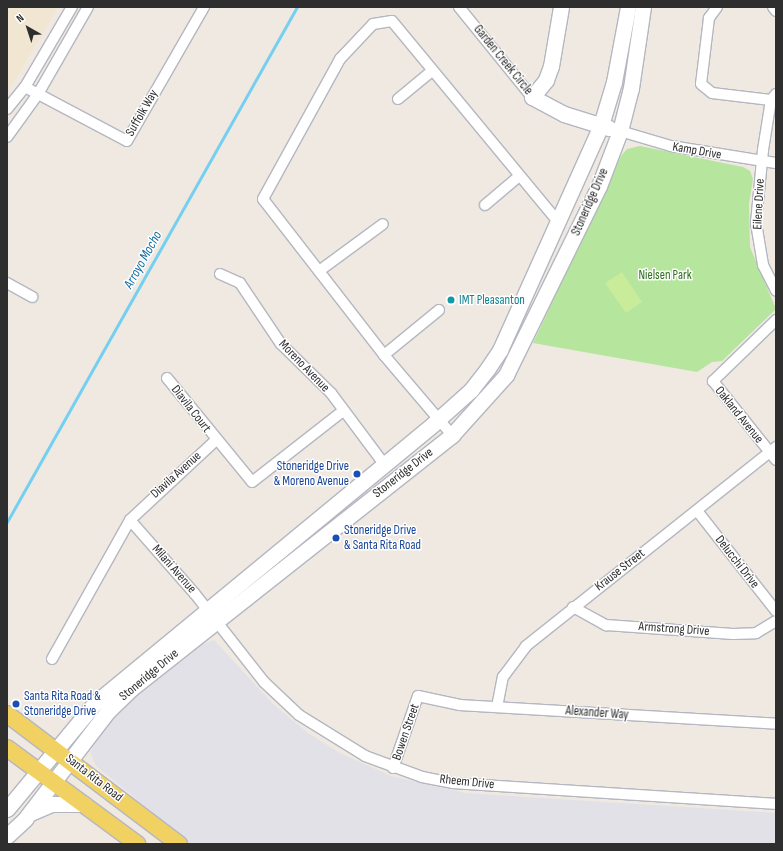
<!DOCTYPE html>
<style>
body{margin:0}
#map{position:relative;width:783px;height:851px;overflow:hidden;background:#efe9e1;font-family:"Sofia Sans Condensed",sans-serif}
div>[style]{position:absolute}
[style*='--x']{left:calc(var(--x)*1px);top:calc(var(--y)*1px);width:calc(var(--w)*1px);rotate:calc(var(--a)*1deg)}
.industrial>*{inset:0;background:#e3e1e8}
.education>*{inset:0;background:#f0e6d1}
.green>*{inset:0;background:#b6e59e}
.pitch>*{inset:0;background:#c9ec9a}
.stream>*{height:2.5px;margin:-1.25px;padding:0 1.25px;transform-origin:1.25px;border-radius:1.25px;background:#75cff0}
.roads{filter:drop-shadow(1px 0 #b4b7c1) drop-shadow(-1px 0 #b4b7c1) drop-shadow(0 1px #b4b7c1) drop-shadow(0 -1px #b4b7c1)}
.street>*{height:10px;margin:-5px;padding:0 5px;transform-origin:5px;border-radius:5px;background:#fff}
.secondary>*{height:15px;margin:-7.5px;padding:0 7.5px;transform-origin:7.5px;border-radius:7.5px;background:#fff}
.primary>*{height:16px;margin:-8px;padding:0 8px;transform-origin:8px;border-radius:8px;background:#f2d163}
.dots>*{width:11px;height:11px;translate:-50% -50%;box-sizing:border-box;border:2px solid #fff;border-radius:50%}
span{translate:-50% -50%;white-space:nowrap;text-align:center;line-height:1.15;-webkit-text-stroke:3px #fff;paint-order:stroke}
.street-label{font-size:13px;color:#2e2e2e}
.park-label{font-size:13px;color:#2c6e1b}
.culture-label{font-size:13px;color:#0d838f}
.left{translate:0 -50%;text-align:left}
.transit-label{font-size:13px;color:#164399}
.right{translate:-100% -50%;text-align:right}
.water-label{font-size:14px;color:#0d6fa3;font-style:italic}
.frame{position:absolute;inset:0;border:8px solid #2e2e2e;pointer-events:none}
.north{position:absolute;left:8px;top:8px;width:40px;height:40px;-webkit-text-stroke:3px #fff;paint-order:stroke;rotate:321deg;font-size:11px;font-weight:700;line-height:16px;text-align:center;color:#2e2e2e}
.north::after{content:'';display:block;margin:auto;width:14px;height:18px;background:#2e2e2e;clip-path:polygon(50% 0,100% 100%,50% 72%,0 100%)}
</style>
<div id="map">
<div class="industrial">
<i style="clip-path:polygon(214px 640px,273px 704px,308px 733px,340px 753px,391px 776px,465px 793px,776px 813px,776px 844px,191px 844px,96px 766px,90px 752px,106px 726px,130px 700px,203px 644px)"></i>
</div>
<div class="education">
<i style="clip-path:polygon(7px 7px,58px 7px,7px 94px)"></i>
</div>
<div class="green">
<i style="clip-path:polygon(640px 146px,743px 167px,750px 171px,753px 179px,749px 204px,750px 247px,776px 309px,722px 361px,712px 362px,697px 372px,533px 343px,621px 156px,627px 149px)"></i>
</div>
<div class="pitch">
<i style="clip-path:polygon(622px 272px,642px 302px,626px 313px,605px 283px)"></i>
</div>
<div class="stream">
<i style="--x:7;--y:522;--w:591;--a:-60.62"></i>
</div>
<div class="roads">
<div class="street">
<i style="--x:459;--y:7;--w:116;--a:51"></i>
<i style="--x:717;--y:7;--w:14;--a:126"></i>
<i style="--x:709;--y:18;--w:66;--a:96.9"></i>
<i style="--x:701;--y:84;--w:14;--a:39"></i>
<i style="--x:712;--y:93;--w:59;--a:6.8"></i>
<i style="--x:773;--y:7;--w:5;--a:53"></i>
<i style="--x:25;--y:87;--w:115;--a:27.9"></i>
<i style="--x:127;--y:141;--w:155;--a:-60.1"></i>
<i style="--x:776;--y:94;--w:8;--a:130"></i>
<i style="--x:771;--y:100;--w:51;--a:99.1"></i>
<i style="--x:763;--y:150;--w:73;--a:95.5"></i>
<i style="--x:756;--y:223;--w:43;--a:80.5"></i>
<i style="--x:763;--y:265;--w:29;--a:63"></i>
<i style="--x:398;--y:99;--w:45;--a:-39.6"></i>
<i style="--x:7;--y:109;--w:28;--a:-51"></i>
<i style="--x:25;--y:87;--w:93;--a:-59.6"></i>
<i style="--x:620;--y:131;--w:53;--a:16.4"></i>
<i style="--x:671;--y:146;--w:106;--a:9.2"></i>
<i style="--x:7;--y:137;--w:53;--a:-54.2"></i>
<i style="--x:38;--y:94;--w:100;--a:-60.1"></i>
<i style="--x:485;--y:205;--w:43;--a:-40.3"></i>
<i style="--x:319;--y:271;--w:79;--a:-36.3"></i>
<i style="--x:220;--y:274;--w:22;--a:24"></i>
<i style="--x:240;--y:283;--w:73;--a:56.1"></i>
<i style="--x:281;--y:344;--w:70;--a:44.4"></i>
<i style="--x:331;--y:393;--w:89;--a:53.3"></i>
<i style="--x:7;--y:283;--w:29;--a:29"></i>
<i style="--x:776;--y:320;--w:88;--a:135.9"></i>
<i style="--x:713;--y:381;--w:101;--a:51.4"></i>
<i style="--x:384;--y:355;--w:71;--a:-39.3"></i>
<i style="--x:167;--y:378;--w:134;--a:50.7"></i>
<i style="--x:252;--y:482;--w:115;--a:-38"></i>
<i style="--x:452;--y:435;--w:105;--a:-130.4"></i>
<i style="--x:384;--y:355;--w:197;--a:-127.8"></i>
<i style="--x:263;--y:199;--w:160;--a:-61.2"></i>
<i style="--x:340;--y:59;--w:48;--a:-46.7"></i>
<i style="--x:373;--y:24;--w:19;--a:-9"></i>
<i style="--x:392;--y:21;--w:262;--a:50.4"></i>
<i style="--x:698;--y:512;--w:126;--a:51.8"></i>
<i style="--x:130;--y:520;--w:98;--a:48.7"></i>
<i style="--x:195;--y:594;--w:112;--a:51.9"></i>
<i style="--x:264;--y:682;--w:48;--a:43.3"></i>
<i style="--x:299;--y:715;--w:78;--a:31.8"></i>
<i style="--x:365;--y:756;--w:61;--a:20.2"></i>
<i style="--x:422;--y:777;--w:32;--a:11"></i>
<i style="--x:453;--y:783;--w:324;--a:3.7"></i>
<i style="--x:573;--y:607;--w:38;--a:29"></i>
<i style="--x:606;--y:625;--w:127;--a:4.1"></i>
<i style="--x:733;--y:634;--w:23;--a:-2"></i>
<i style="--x:756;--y:633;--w:23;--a:-31"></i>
<i style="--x:52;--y:659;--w:159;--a:-60.7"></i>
<i style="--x:130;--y:520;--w:116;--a:-42.9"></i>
<i style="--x:497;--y:707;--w:31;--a:-79"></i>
<i style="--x:503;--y:677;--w:39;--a:-53"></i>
<i style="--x:526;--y:646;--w:320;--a:-38.5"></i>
<i style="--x:393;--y:768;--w:76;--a:-70.9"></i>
<i style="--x:418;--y:696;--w:43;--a:12.1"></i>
<i style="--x:460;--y:705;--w:317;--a:3.4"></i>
</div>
<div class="secondary">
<i style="--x:561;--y:7;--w:60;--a:99.6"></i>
<i style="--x:551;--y:66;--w:15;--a:110"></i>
<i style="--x:546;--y:80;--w:22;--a:129"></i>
<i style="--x:532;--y:97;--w:36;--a:28"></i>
<i style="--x:564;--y:114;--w:47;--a:17.3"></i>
<i style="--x:7;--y:809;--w:138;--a:-50.3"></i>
<i style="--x:95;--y:703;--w:438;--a:-39.5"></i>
<i style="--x:433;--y:424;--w:51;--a:-41.8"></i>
<i style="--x:471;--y:390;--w:28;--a:-52"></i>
<i style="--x:488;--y:368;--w:22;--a:-56"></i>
<i style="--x:500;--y:350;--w:247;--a:-65.8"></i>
<i style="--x:601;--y:125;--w:45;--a:-73.2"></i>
<i style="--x:614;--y:82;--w:76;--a:-79.4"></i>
<i style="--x:30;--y:813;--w:23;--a:-23"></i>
<i style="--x:51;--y:804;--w:33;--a:0"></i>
<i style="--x:7;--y:836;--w:25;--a:-43"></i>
<i style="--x:25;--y:819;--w:136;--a:-52.5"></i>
<i style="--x:108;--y:711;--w:33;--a:-44"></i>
<i style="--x:132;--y:688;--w:408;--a:-38.3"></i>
<i style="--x:452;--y:435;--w:81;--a:-48"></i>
<i style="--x:506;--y:375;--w:211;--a:-63.8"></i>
<i style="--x:599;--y:186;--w:59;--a:-69.1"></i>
<i style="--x:620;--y:131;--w:44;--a:-75.7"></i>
<i style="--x:631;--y:88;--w:82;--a:-81.6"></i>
</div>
<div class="primary">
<i style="--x:7;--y:714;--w:216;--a:37.1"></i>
<i style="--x:7;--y:748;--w:162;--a:36.4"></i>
</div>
</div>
<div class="dots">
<i style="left:451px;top:300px;background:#0f9aa8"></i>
<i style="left:357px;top:474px;background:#1a4fb4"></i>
<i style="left:336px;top:538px;background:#1a4fb4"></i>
<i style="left:16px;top:704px;background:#1a4fb4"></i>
</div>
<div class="street-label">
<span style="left:503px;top:60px;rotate:51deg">Garden Creek Circle</span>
<span style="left:142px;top:113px;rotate:-60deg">Suffolk Way</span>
<span style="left:697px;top:151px;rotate:10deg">Kamp Drive</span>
<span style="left:590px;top:202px;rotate:-66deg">Stoneridge Drive</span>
<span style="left:759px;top:204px;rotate:-87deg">Eilene Drive</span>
<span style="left:304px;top:366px;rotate:46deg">Moreno Avenue</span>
<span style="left:191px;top:409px;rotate:52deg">Diavila Court</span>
<span style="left:739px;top:415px;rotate:51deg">Oakland Avenue</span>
<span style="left:403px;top:473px;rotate:-38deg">Stoneridge Drive</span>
<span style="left:176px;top:475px;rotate:-42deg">Diavila Avenue</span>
<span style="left:737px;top:562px;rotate:52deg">Delucchi Drive</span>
<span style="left:174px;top:569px;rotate:49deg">Milani Avenue</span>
<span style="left:620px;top:570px;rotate:-38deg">Krause Street</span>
<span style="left:674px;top:629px;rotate:4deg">Armstrong Drive</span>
<span style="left:149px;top:675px;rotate:-40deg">Stoneridge Drive</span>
<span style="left:597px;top:713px;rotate:4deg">Alexander Way</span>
<span style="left:406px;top:732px;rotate:-71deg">Bowen Street</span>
<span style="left:94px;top:778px;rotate:38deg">Santa Rita Road</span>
<span style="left:467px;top:782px;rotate:6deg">Rheem Drive</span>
</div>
<div class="park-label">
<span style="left:665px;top:275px">Nielsen Park</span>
</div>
<div class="culture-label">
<span class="left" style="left:459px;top:300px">IMT Pleasanton</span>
</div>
<div class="transit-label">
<span class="right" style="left:349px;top:474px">Stoneridge Drive<br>&amp; Moreno Avenue</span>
<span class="left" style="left:344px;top:538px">Stoneridge Drive<br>&amp; Santa Rita Road</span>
<span class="left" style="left:24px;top:704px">Santa Rita Road &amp;<br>Stoneridge Drive</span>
</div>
<div class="water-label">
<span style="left:143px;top:260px;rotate:-61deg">Arroyo Mocho</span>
</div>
<div class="frame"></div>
<div class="north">N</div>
</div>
